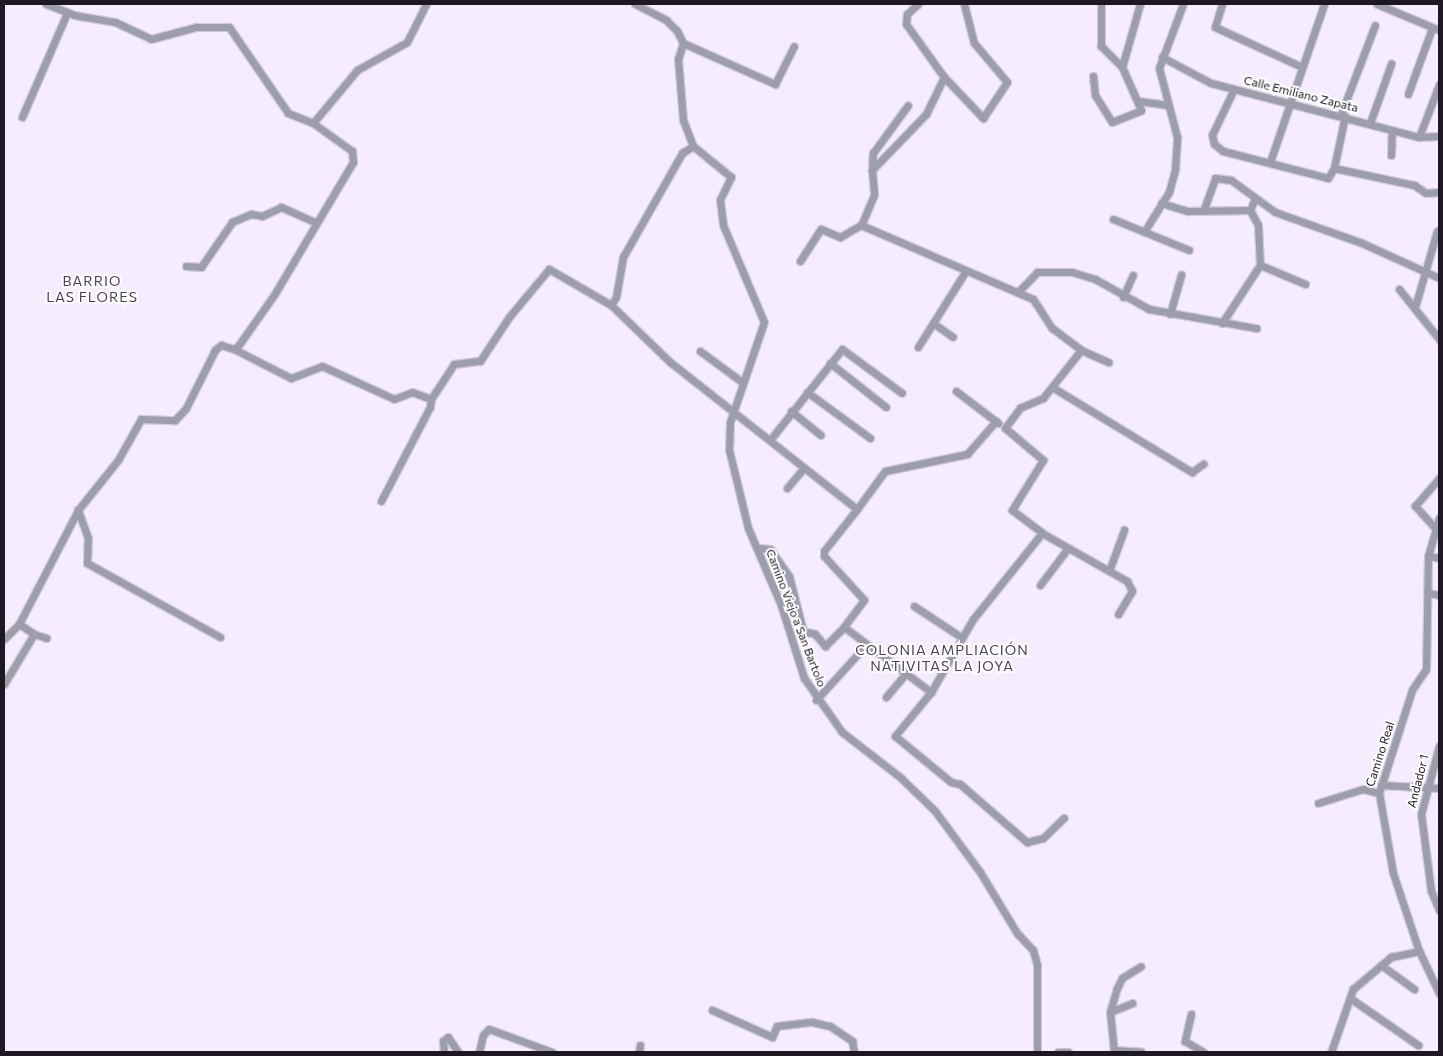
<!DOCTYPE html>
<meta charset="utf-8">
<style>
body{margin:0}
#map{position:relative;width:1443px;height:1056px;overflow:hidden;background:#f6ecff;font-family:Commissioner,sans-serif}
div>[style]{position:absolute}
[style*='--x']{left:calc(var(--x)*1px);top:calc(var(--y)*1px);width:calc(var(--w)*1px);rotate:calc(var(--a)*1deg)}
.roads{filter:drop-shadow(1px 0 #d3cadc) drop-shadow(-1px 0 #d3cadc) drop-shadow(0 1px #d3cadc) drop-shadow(0 -1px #d3cadc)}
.minor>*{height:7px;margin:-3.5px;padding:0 3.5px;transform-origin:3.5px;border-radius:3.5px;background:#9c9eac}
span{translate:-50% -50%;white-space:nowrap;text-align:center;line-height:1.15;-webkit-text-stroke:4px #fff;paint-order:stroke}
.street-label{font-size:12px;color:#1e1823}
.neighbourhood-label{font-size:14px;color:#4d3f59;letter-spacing:1px}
.frame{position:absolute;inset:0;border:5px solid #1e1823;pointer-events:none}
</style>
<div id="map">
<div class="roads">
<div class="minor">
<i style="--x:46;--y:4;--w:30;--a:21"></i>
<i style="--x:74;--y:15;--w:42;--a:9.7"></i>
<i style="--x:115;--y:22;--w:40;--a:25"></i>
<i style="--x:151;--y:39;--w:47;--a:-14.9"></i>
<i style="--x:196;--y:27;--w:33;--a:0"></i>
<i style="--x:229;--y:27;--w:104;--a:55.5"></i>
<i style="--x:288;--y:113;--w:27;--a:22"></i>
<i style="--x:313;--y:123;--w:69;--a:-50.3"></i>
<i style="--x:357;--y:70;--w:57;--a:-29.2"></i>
<i style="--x:407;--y:42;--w:42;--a:-63.4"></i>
<i style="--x:635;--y:4;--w:35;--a:27"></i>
<i style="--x:666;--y:20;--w:16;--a:45"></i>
<i style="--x:677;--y:31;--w:13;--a:63"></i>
<i style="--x:683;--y:43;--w:17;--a:107"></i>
<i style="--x:678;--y:59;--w:61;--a:85.3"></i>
<i style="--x:683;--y:120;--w:28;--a:69"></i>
<i style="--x:693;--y:146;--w:49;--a:39.2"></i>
<i style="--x:731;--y:177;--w:25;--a:116"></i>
<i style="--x:720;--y:200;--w:25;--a:83"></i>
<i style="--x:723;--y:225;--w:105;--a:67.1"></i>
<i style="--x:764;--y:322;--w:106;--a:108.8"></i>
<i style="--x:730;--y:422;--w:28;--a:92"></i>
<i style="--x:729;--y:450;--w:80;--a:76.3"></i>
<i style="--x:748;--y:528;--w:84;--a:66.8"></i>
<i style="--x:781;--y:605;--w:77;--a:72.5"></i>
<i style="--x:804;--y:678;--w:66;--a:54.9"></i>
<i style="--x:842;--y:732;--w:75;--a:37.9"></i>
<i style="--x:901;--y:778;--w:47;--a:44.1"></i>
<i style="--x:935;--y:811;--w:76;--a:53.6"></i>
<i style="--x:980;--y:872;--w:71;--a:58.8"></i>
<i style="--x:1017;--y:933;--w:23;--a:47"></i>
<i style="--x:1033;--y:950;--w:16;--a:75"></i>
<i style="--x:1037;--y:965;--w:87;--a:90"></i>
<i style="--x:918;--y:4;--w:15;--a:138"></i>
<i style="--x:907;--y:14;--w:10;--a:96"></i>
<i style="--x:906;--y:24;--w:65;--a:54.4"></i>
<i style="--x:944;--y:77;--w:57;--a:46.4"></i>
<i style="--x:983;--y:118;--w:43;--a:-56.3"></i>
<i style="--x:1007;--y:82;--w:51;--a:-130.2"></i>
<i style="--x:974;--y:43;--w:40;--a:-104.4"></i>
<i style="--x:1222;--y:4;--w:24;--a:107"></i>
<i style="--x:1215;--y:27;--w:96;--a:24.7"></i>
<i style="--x:1377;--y:4;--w:67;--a:22.8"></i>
<i style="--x:683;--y:43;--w:101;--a:24"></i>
<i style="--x:775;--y:84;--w:42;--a:-63.4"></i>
<i style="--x:1162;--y:57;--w:55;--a:28"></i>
<i style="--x:1211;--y:83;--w:215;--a:14.6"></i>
<i style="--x:1419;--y:137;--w:20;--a:-3"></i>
<i style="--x:1122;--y:67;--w:66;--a:-74.1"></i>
<i style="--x:1093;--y:76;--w:19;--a:84"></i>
<i style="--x:1095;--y:95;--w:32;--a:58"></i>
<i style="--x:1112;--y:122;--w:31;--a:-22"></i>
<i style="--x:1141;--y:110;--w:47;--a:-113.8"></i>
<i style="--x:1122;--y:67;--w:30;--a:-135"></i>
<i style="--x:1101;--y:46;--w:42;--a:-90"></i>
<i style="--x:944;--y:77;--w:41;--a:115.9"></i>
<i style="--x:926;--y:114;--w:78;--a:134"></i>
<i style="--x:872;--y:170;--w:25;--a:85"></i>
<i style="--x:874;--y:195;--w:33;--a:113"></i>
<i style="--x:861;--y:225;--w:187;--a:23.3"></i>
<i style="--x:1033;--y:299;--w:35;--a:57"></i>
<i style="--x:1052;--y:328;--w:36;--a:37"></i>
<i style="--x:1081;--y:350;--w:61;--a:128.4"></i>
<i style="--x:1043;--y:398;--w:25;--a:157"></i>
<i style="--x:1020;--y:408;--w:25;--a:127"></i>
<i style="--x:1005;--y:428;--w:50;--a:40.1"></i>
<i style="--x:1043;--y:460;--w:59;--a:121.8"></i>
<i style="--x:1012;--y:510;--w:38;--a:37"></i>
<i style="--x:1042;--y:533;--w:110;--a:128.7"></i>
<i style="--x:973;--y:619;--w:84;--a:119.9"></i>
<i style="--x:931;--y:692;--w:57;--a:129.3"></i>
<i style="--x:895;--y:736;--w:72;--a:39.4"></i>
<i style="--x:951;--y:782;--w:9;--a:13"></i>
<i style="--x:960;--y:784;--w:89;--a:40.9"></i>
<i style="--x:1027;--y:842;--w:16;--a:-14"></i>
<i style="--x:1043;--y:838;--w:29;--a:-44"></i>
<i style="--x:1234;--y:89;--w:51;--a:115.6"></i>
<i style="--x:1212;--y:135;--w:9;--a:77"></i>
<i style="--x:1214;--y:144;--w:11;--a:38"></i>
<i style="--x:1223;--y:151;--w:108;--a:14.4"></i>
<i style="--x:1328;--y:178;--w:12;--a:-59"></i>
<i style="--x:1334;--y:168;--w:82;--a:12"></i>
<i style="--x:1414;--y:185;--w:14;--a:34"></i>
<i style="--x:1426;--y:193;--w:13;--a:-4"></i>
<i style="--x:1408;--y:94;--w:70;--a:-70"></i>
<i style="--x:1139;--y:101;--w:29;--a:8"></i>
<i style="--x:1341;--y:114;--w:95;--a:-69.1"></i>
<i style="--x:22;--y:117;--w:113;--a:-66.6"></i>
<i style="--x:1370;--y:123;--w:63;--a:-70.4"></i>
<i style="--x:1419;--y:137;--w:56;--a:-69"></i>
<i style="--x:1391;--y:155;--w:25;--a:-88"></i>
<i style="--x:1270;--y:162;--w:167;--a:-71.1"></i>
<i style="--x:1334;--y:168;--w:53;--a:-78.1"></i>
<i style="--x:872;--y:170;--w:17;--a:-87"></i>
<i style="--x:873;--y:153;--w:59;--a:-53.9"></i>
<i style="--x:1161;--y:203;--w:28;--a:17"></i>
<i style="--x:1188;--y:211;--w:62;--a:-0.9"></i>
<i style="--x:1204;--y:209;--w:33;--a:-70"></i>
<i style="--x:1215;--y:178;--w:16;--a:7"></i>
<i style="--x:1231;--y:180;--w:54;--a:36"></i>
<i style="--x:1275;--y:212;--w:92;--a:19.6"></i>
<i style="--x:1362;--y:243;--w:85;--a:24.4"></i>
<i style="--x:1113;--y:219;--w:82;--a:22.2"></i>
<i style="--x:1144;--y:232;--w:47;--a:-58"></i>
<i style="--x:1169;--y:192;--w:24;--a:-75"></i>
<i style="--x:1175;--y:169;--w:32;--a:-86"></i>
<i style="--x:1177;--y:137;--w:71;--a:-104.6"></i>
<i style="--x:1159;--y:68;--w:68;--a:-69.4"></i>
<i style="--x:800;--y:261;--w:38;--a:-57"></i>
<i style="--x:821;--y:229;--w:21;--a:23"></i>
<i style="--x:840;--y:237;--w:24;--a:-30"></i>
<i style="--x:1260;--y:265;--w:49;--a:22.9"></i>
<i style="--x:186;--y:266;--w:15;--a:4"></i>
<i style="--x:201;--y:267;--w:55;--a:-55.4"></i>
<i style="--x:232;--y:222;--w:21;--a:-23"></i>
<i style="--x:251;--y:214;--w:11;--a:10"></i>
<i style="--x:262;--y:216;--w:21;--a:-25"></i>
<i style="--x:281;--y:207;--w:39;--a:24"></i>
<i style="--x:1399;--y:289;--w:64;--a:51.3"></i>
<i style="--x:1018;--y:292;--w:28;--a:-46"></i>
<i style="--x:1037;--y:272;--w:35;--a:0"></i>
<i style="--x:1072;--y:272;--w:24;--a:17"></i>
<i style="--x:1095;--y:279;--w:62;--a:29.1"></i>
<i style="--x:1149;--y:309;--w:109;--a:10.1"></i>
<i style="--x:1123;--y:297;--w:24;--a:-66"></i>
<i style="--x:611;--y:305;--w:82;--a:44"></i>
<i style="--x:670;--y:362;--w:238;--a:38.2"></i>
<i style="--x:857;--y:509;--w:53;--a:128.2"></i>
<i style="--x:824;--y:551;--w:5;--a:90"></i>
<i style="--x:824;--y:556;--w:59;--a:47.7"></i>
<i style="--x:864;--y:600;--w:34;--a:127"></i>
<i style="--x:844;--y:627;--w:109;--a:36.8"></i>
<i style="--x:1415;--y:307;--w:79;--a:-73.9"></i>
<i style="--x:1170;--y:314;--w:41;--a:-74.2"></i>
<i style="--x:933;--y:323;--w:24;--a:35"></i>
<i style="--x:1222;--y:323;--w:69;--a:-56.8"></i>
<i style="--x:1260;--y:265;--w:40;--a:-92.9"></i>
<i style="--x:1258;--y:225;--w:17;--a:-118"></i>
<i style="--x:1250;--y:210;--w:13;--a:-67"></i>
<i style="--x:918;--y:347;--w:89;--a:-57.9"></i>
<i style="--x:234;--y:349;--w:64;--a:27"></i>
<i style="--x:291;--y:378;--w:33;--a:-21"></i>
<i style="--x:322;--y:366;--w:79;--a:24.6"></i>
<i style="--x:394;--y:399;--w:19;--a:-21"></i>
<i style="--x:412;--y:392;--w:20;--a:20"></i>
<i style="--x:431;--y:399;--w:42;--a:-56.7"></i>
<i style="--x:454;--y:364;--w:26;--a:-7"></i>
<i style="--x:480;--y:361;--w:53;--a:-56.6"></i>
<i style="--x:509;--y:317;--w:62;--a:-50.2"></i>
<i style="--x:549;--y:269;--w:72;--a:30.1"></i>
<i style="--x:611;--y:305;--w:9;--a:-58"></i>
<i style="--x:616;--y:297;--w:41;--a:-80.1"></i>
<i style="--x:623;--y:257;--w:120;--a:-60.4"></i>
<i style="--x:682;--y:153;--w:13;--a:-32"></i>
<i style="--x:1081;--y:350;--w:30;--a:24"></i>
<i style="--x:700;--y:351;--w:52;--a:36.4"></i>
<i style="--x:830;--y:363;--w:71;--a:38.2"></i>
<i style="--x:1052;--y:387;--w:164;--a:31.3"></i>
<i style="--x:1192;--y:472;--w:14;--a:-36"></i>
<i style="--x:956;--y:391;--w:53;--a:37.3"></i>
<i style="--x:807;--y:392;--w:78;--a:36.1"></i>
<i style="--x:791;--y:411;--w:38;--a:39"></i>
<i style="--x:770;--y:440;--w:116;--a:-51.6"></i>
<i style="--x:842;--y:349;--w:74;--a:36.3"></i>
<i style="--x:787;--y:488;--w:25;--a:-50"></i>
<i style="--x:381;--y:501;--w:106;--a:-62.5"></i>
<i style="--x:430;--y:407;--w:8;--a:-83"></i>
<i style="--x:857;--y:509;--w:47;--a:-53.6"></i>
<i style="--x:885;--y:471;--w:84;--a:-11.7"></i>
<i style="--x:967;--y:454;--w:44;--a:-48.7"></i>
<i style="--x:1439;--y:518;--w:40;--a:106"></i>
<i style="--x:1428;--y:556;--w:113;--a:91"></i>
<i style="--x:1426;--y:669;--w:25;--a:124"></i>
<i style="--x:1412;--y:690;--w:108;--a:107.8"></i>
<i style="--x:1379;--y:793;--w:81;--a:80.1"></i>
<i style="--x:1393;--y:873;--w:82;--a:71.6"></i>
<i style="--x:1419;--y:951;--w:47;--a:64.5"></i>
<i style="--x:1435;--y:528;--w:30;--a:-132"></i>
<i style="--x:1415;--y:506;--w:37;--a:-49"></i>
<i style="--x:1042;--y:533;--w:98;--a:29.5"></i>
<i style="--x:1127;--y:581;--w:11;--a:63"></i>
<i style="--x:1132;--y:591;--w:27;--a:121"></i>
<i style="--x:758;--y:548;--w:12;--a:5"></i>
<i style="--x:770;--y:549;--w:33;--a:55"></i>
<i style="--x:789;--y:576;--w:57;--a:75.7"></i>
<i style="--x:803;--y:631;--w:12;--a:14"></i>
<i style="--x:815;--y:634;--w:16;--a:50"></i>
<i style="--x:825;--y:646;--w:27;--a:-45"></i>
<i style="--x:1428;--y:556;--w:11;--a:10"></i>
<i style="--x:1109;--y:571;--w:44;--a:-69.9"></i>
<i style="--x:1040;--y:585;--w:46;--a:-52.9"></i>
<i style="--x:1428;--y:593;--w:11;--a:10"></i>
<i style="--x:914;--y:606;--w:56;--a:33.4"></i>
<i style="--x:34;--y:634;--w:13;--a:18"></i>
<i style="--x:220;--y:637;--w:152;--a:-150.9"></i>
<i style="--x:87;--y:563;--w:25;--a:-88"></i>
<i style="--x:88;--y:538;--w:30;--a:-110"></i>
<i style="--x:78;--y:510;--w:64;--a:-51.3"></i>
<i style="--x:118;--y:460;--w:47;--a:-60.7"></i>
<i style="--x:141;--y:419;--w:34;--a:2"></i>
<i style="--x:175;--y:420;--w:16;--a:-47"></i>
<i style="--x:186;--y:408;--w:65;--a:-63.4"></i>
<i style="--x:215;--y:350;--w:8;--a:-40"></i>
<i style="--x:221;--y:345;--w:14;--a:17"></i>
<i style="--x:234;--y:349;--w:5;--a:-37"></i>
<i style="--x:238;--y:346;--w:62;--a:-54.8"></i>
<i style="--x:274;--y:295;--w:155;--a:-59.3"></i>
<i style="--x:353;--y:162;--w:11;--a:-95"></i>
<i style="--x:352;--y:151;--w:48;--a:-144.3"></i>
<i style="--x:4;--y:639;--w:21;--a:-45"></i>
<i style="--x:19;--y:624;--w:128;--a:-62.6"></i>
<i style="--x:4;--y:684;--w:58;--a:-59"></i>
<i style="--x:34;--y:634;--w:18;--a:-146"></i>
<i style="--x:886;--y:697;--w:30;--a:-50"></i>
<i style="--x:816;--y:700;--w:74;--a:-47.7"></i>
<i style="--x:1439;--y:746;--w:70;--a:104.8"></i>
<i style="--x:1421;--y:814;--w:78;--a:82.6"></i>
<i style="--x:1431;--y:891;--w:21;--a:67"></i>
<i style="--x:1381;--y:785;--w:58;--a:3"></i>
<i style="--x:1318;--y:803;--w:47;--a:-17.3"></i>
<i style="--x:1363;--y:789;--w:16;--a:14"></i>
<i style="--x:1381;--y:965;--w:41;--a:36"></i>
<i style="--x:1350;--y:998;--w:83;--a:34.7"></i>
<i style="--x:712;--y:1010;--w:66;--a:24.2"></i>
<i style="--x:772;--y:1037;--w:12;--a:-66"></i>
<i style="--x:777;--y:1026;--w:35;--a:-7"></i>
<i style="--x:812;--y:1022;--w:18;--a:13"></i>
<i style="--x:830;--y:1026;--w:27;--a:34"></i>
<i style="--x:852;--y:1041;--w:11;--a:80"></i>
<i style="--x:1110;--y:1012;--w:24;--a:-22"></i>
<i style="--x:1191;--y:1014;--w:28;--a:103"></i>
<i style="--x:1185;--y:1041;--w:21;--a:31"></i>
<i style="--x:1115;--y:1050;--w:26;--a:4"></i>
<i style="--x:444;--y:1052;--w:11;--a:-95"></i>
<i style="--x:443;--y:1041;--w:6;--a:-39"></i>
<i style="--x:448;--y:1037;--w:18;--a:56"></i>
<i style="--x:479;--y:1052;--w:17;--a:-77"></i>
<i style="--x:483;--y:1035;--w:8;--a:-45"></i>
<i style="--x:489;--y:1029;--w:67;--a:20.1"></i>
<i style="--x:639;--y:1052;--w:7;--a:-82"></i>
<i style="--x:1058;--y:1052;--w:10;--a:0"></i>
<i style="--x:1114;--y:1052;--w:40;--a:-95.7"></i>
<i style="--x:1110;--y:1012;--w:25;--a:-74"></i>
<i style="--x:1117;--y:988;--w:11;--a:-63"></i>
<i style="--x:1122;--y:978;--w:22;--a:-32"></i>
<i style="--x:1331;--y:1052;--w:67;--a:-70.8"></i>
<i style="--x:1353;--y:989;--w:50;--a:-40.1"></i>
<i style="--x:1391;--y:957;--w:29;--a:-12"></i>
</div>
</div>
<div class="street-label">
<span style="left:1301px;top:94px;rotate:14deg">Calle Emiliano Zapata</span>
<span style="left:796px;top:618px;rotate:69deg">Camino Viejo a San Bartolo</span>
<span style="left:1380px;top:754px;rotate:-72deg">Camino Real</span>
<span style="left:1418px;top:781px;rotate:-76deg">Andador 1</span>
</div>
<div class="neighbourhood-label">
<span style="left:92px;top:289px">BARRIO<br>LAS FLORES</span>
<span style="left:942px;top:658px">COLONIA AMPLIACIÓN<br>NATIVITAS LA JOYA</span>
</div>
<div class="frame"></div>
</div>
